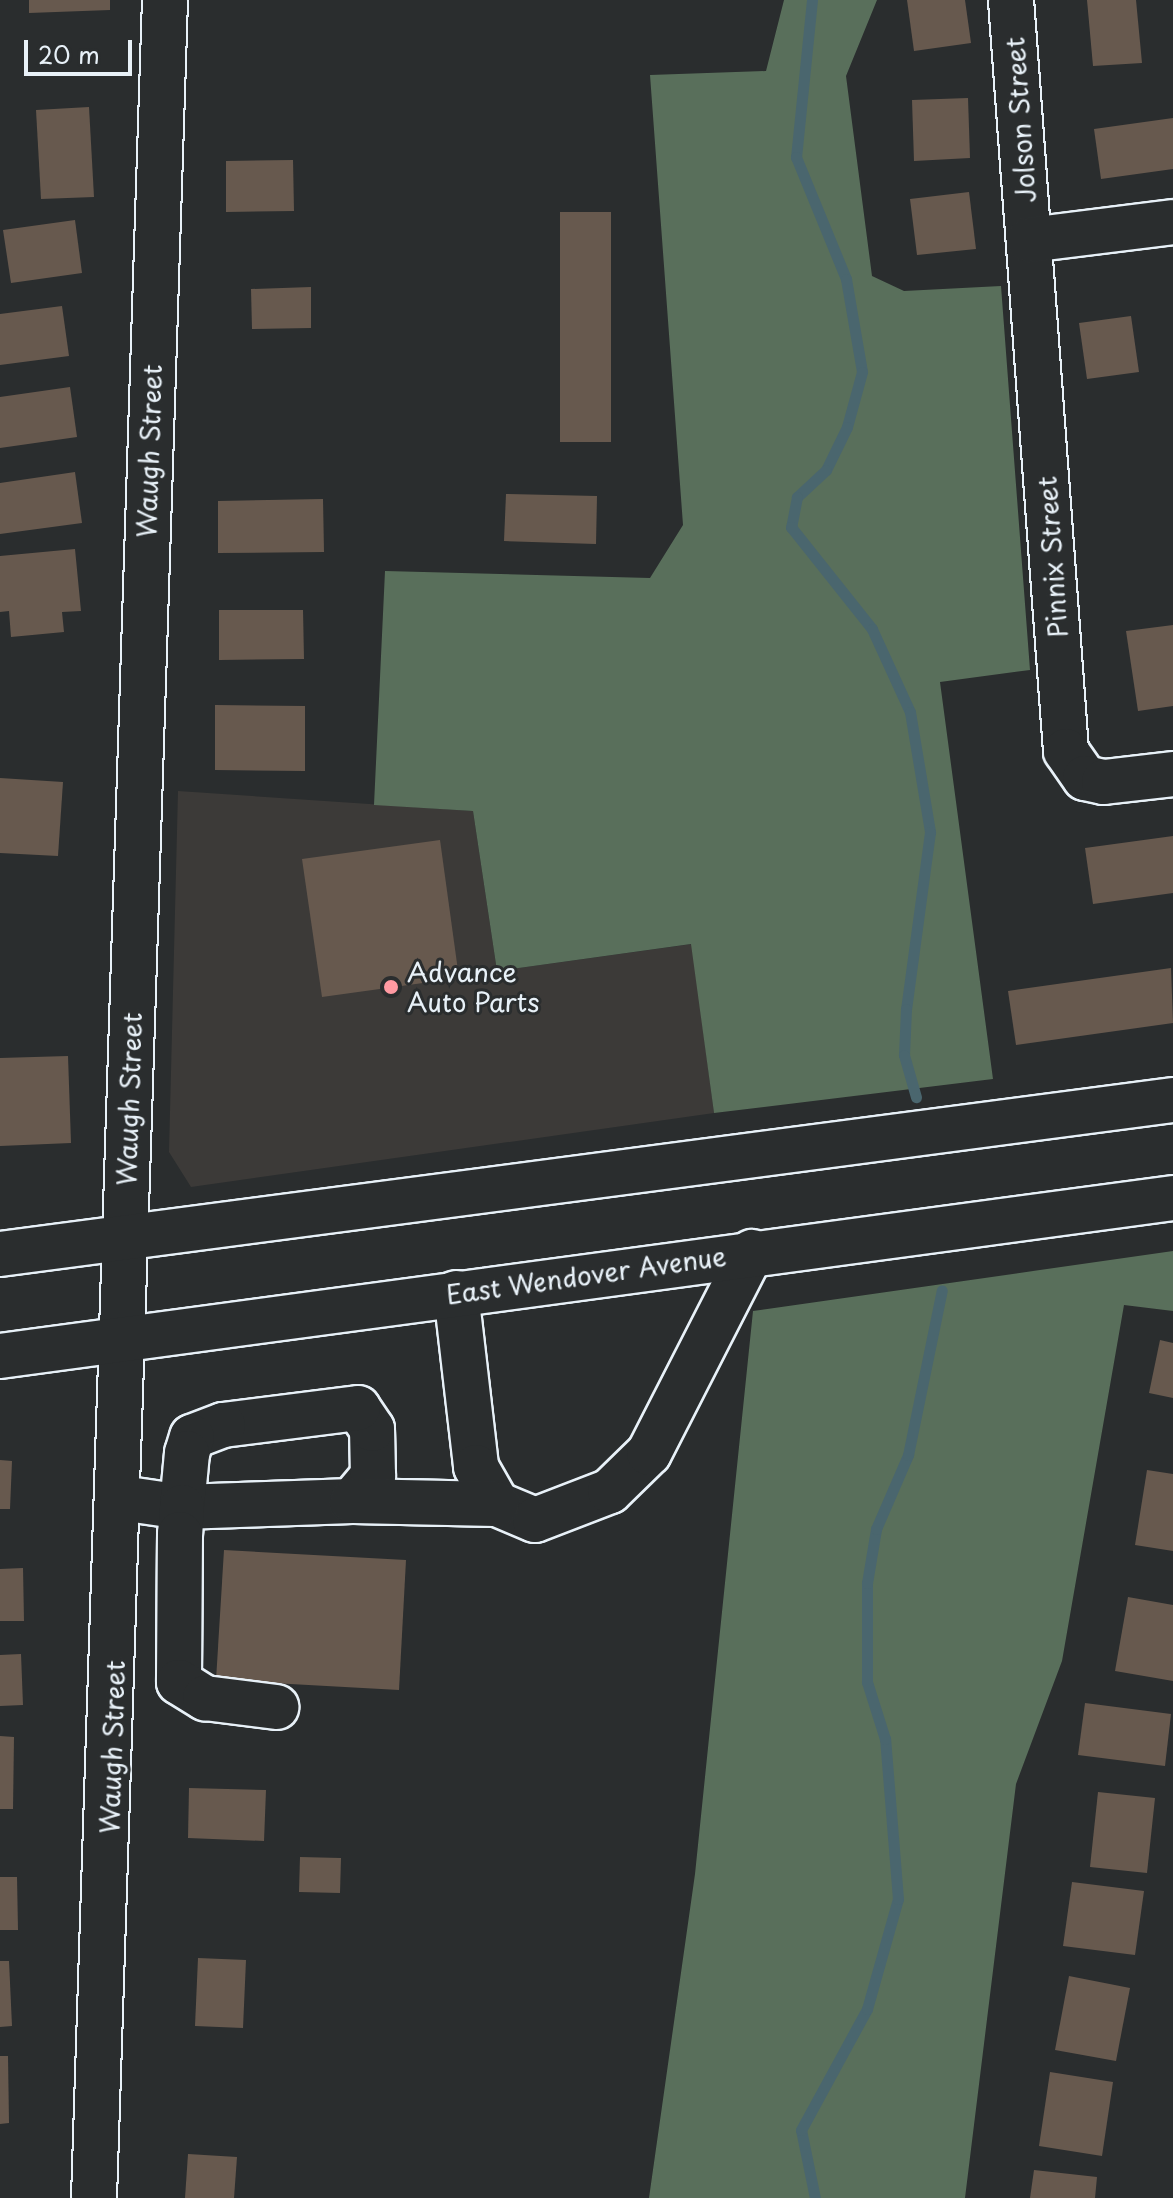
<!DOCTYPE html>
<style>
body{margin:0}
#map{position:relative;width:1173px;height:2198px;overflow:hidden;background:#2a2d2e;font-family:"Playpen Sans",sans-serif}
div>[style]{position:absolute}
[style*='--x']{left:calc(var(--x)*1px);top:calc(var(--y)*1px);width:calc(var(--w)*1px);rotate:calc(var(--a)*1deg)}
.built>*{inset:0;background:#3c3a38}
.green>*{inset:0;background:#596f5b}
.stream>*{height:11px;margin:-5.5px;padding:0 5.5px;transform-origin:5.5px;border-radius:5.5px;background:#4a666e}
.building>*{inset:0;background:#67594e}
.roads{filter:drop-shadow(2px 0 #e8f1f8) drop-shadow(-2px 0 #e8f1f8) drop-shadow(0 2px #e8f1f8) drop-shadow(0 -2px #e8f1f8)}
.minor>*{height:44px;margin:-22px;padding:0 22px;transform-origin:22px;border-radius:22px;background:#2a2d2e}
.highway>*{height:44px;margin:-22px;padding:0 22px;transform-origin:22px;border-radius:22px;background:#2a2d2e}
.dots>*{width:22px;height:22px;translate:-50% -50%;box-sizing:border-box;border:4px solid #2a2d2e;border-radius:50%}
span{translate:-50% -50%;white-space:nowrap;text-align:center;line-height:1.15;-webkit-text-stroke:6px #2a2d2e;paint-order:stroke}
.street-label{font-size:26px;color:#e8f1f8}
.poi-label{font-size:26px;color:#e8f1f8}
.left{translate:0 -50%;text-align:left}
.scale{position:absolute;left:24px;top:40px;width:108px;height:36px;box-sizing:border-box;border:4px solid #e8f1f8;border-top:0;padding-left:10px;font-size:24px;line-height:28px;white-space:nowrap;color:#e8f1f8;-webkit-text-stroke:6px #2a2d2e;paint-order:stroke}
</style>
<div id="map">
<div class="built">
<i style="clip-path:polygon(178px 791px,473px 811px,497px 971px,692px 944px,714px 1113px,191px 1187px,169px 1152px)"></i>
</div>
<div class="green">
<i style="clip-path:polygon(784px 0,877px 0,846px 76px,872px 276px,904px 291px,1001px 286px,1030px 670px,940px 682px,993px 1079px,714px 1113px,691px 944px,497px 971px,473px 811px,374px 805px,385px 571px,650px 578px,683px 525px,650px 75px,766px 71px)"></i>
<i style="clip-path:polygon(1173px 1251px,1173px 1311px,1124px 1305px,1062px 1661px,1016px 1784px,965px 2198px,649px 2198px,695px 1874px,753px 1311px)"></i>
</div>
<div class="stream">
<i style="--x:812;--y:0;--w:158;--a:95.8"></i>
<i style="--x:796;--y:157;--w:132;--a:67.7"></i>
<i style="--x:846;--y:279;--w:94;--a:80.2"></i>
<i style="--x:862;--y:372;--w:57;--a:105.3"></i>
<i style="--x:847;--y:427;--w:48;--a:116"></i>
<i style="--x:826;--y:470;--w:40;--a:137"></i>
<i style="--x:797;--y:497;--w:31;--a:101"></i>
<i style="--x:791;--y:527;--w:130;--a:51.5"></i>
<i style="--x:872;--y:629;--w:91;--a:65.4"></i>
<i style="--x:910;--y:712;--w:122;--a:80.5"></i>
<i style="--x:930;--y:832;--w:179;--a:97.7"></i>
<i style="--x:906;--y:1009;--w:46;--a:92.5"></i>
<i style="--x:904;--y:1055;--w:44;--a:74.1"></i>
<i style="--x:815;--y:2198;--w:69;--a:-101.6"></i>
<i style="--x:801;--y:2130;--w:138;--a:-61.4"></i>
<i style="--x:867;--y:2009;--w:114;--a:-74.3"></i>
<i style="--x:898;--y:1899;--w:161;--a:-94.6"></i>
<i style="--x:885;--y:1739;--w:60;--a:-107.5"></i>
<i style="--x:867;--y:1682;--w:99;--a:-90"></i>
<i style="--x:867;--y:1583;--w:55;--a:-80.5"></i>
<i style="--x:876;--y:1529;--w:81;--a:-66.6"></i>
<i style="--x:908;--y:1455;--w:168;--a:-78.4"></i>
</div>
<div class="building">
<i style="clip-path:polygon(29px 0,110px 0,110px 10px,29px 13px)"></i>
<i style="clip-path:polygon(907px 0,965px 0,971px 43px,914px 51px)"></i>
<i style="clip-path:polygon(1087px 0,1136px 0,1142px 63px,1093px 66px)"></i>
<i style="clip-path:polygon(968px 98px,970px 158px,914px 161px,912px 100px)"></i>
<i style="clip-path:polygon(89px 107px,94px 197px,41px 199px,36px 110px)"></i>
<i style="clip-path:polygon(1173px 118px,1173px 169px,1101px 179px,1094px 129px)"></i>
<i style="clip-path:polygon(293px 160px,294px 211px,226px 212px,226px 161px)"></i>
<i style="clip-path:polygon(969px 192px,976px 249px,917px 255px,910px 199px)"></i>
<i style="clip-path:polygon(560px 212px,611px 212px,611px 442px,560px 442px)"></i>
<i style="clip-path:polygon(75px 220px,82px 273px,11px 283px,3px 230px)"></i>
<i style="clip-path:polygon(311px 287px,311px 328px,252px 329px,251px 289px)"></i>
<i style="clip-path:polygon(62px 306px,69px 356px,0 365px,0 314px)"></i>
<i style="clip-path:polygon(1131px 316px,1139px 372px,1087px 379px,1079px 323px)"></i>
<i style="clip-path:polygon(70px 387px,77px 437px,0 448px,0 397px)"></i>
<i style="clip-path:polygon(75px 472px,82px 523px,0 534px,0 483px)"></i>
<i style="clip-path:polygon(506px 494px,597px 496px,596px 544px,504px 541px)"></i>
<i style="clip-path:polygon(323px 499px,324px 552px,218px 553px,218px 501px)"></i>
<i style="clip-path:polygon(75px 549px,81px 611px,62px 612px,64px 632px,11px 637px,9px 611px,0 612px,0 556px)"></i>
<i style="clip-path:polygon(219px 610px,303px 610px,304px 659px,219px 660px)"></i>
<i style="clip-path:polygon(1173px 625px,1173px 706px,1138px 711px,1126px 631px)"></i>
<i style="clip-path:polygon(215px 705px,305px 706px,305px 771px,215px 770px)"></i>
<i style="clip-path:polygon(0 778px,63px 782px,58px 856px,0 853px)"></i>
<i style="clip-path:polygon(1173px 836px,1173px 893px,1093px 904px,1085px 848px)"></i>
<i style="clip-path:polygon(440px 840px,459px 978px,322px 997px,302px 859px)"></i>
<i style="clip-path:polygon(1171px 968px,1173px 1023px,1016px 1045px,1008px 991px)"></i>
<i style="clip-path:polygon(68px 1056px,71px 1143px,0 1146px,0 1058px)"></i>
<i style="clip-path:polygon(1160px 1340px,1173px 1343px,1173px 1398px,1149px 1393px)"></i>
<i style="clip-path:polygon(0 1460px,12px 1461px,10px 1509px,0 1509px)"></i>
<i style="clip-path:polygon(1147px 1470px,1173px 1474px,1173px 1551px,1135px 1545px)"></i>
<i style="clip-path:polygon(224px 1550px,406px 1560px,399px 1690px,216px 1680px)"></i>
<i style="clip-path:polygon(23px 1568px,24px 1621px,0 1621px,0 1569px)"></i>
<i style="clip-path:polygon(1128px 1597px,1173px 1605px,1173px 1681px,1115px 1671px)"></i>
<i style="clip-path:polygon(21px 1654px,23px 1705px,0 1706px,0 1655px)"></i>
<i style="clip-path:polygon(1085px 1703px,1171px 1714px,1165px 1766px,1078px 1755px)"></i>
<i style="clip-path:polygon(0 1736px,14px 1737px,13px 1809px,0 1809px)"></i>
<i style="clip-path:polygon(189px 1788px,266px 1790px,264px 1841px,188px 1838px)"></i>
<i style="clip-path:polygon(1098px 1792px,1155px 1798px,1147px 1873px,1090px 1867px)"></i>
<i style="clip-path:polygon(300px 1857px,341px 1858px,340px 1893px,299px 1892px)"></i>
<i style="clip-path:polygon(0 1877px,17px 1877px,18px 1930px,0 1930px)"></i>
<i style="clip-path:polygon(1072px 1882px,1144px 1891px,1135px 1955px,1063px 1946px)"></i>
<i style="clip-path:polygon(198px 1958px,246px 1960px,243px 2028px,195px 2026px)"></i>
<i style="clip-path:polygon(0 1961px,9px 1961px,12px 2026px,0 2027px)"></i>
<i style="clip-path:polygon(1069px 1976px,1130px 1988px,1116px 2061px,1055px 2050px)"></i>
<i style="clip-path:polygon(0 2056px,8px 2056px,9px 2123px,0 2124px)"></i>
<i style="clip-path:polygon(1050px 2072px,1113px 2082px,1102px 2156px,1039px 2146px)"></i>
<i style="clip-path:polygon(188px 2154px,237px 2157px,234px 2198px,185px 2198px)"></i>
<i style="clip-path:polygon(1034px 2170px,1097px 2177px,1095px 2198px,1030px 2198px)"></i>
</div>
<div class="roads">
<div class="minor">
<i style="--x:1011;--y:0;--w:753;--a:85.81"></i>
<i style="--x:1066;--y:751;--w:33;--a:55"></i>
<i style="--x:1085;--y:778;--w:19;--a:12"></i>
<i style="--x:1104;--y:782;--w:69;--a:-6.6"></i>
<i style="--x:1029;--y:240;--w:145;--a:-7.1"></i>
<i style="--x:456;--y:1293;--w:175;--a:83.4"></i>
<i style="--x:476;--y:1467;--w:43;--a:60.4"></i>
<i style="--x:497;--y:1504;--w:41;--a:22.8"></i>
<i style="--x:535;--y:1520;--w:80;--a:-21.1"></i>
<i style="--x:610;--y:1491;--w:54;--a:-44.3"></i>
<i style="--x:649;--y:1453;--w:226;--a:-62.9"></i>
<i style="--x:121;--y:1498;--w:62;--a:8.4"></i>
<i style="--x:182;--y:1507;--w:170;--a:-2"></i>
<i style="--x:352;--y:1501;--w:33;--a:-50"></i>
<i style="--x:373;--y:1476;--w:47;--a:-91.2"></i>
<i style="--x:372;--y:1429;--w:25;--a:-124"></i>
<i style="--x:358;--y:1408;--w:136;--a:172.8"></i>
<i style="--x:223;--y:1425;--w:33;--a:159"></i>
<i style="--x:192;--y:1437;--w:17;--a:107"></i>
<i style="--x:187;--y:1453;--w:54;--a:95.3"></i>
<i style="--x:182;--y:1507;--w:27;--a:94"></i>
<i style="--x:180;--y:1534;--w:148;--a:90.4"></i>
<i style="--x:179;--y:1682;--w:31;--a:32"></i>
<i style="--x:205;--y:1698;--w:72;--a:7.2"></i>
<i style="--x:352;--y:1501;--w:145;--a:1.2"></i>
<i style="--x:94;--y:2198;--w:2199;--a:-88.15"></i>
</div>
<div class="highway">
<i style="--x:0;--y:1254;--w:1183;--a:-7.48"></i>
<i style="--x:0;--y:1356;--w:1184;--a:-7.67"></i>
</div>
</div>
<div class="dots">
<i style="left:391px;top:987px;background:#ff9aa2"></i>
</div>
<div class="street-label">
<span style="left:1020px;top:120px;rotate:-94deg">Jolson Street</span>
<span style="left:149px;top:451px;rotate:-88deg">Waugh Street</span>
<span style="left:1052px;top:557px;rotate:-94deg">Pinnix Street</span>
<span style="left:129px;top:1099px;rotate:-88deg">Waugh Street</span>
<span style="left:586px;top:1275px;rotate:-8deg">East Wendover Avenue</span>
<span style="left:112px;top:1747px;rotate:-88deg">Waugh Street</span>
</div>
<div class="poi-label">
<span class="left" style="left:407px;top:987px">Advance<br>Auto Parts</span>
</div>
<div class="scale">20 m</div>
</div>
